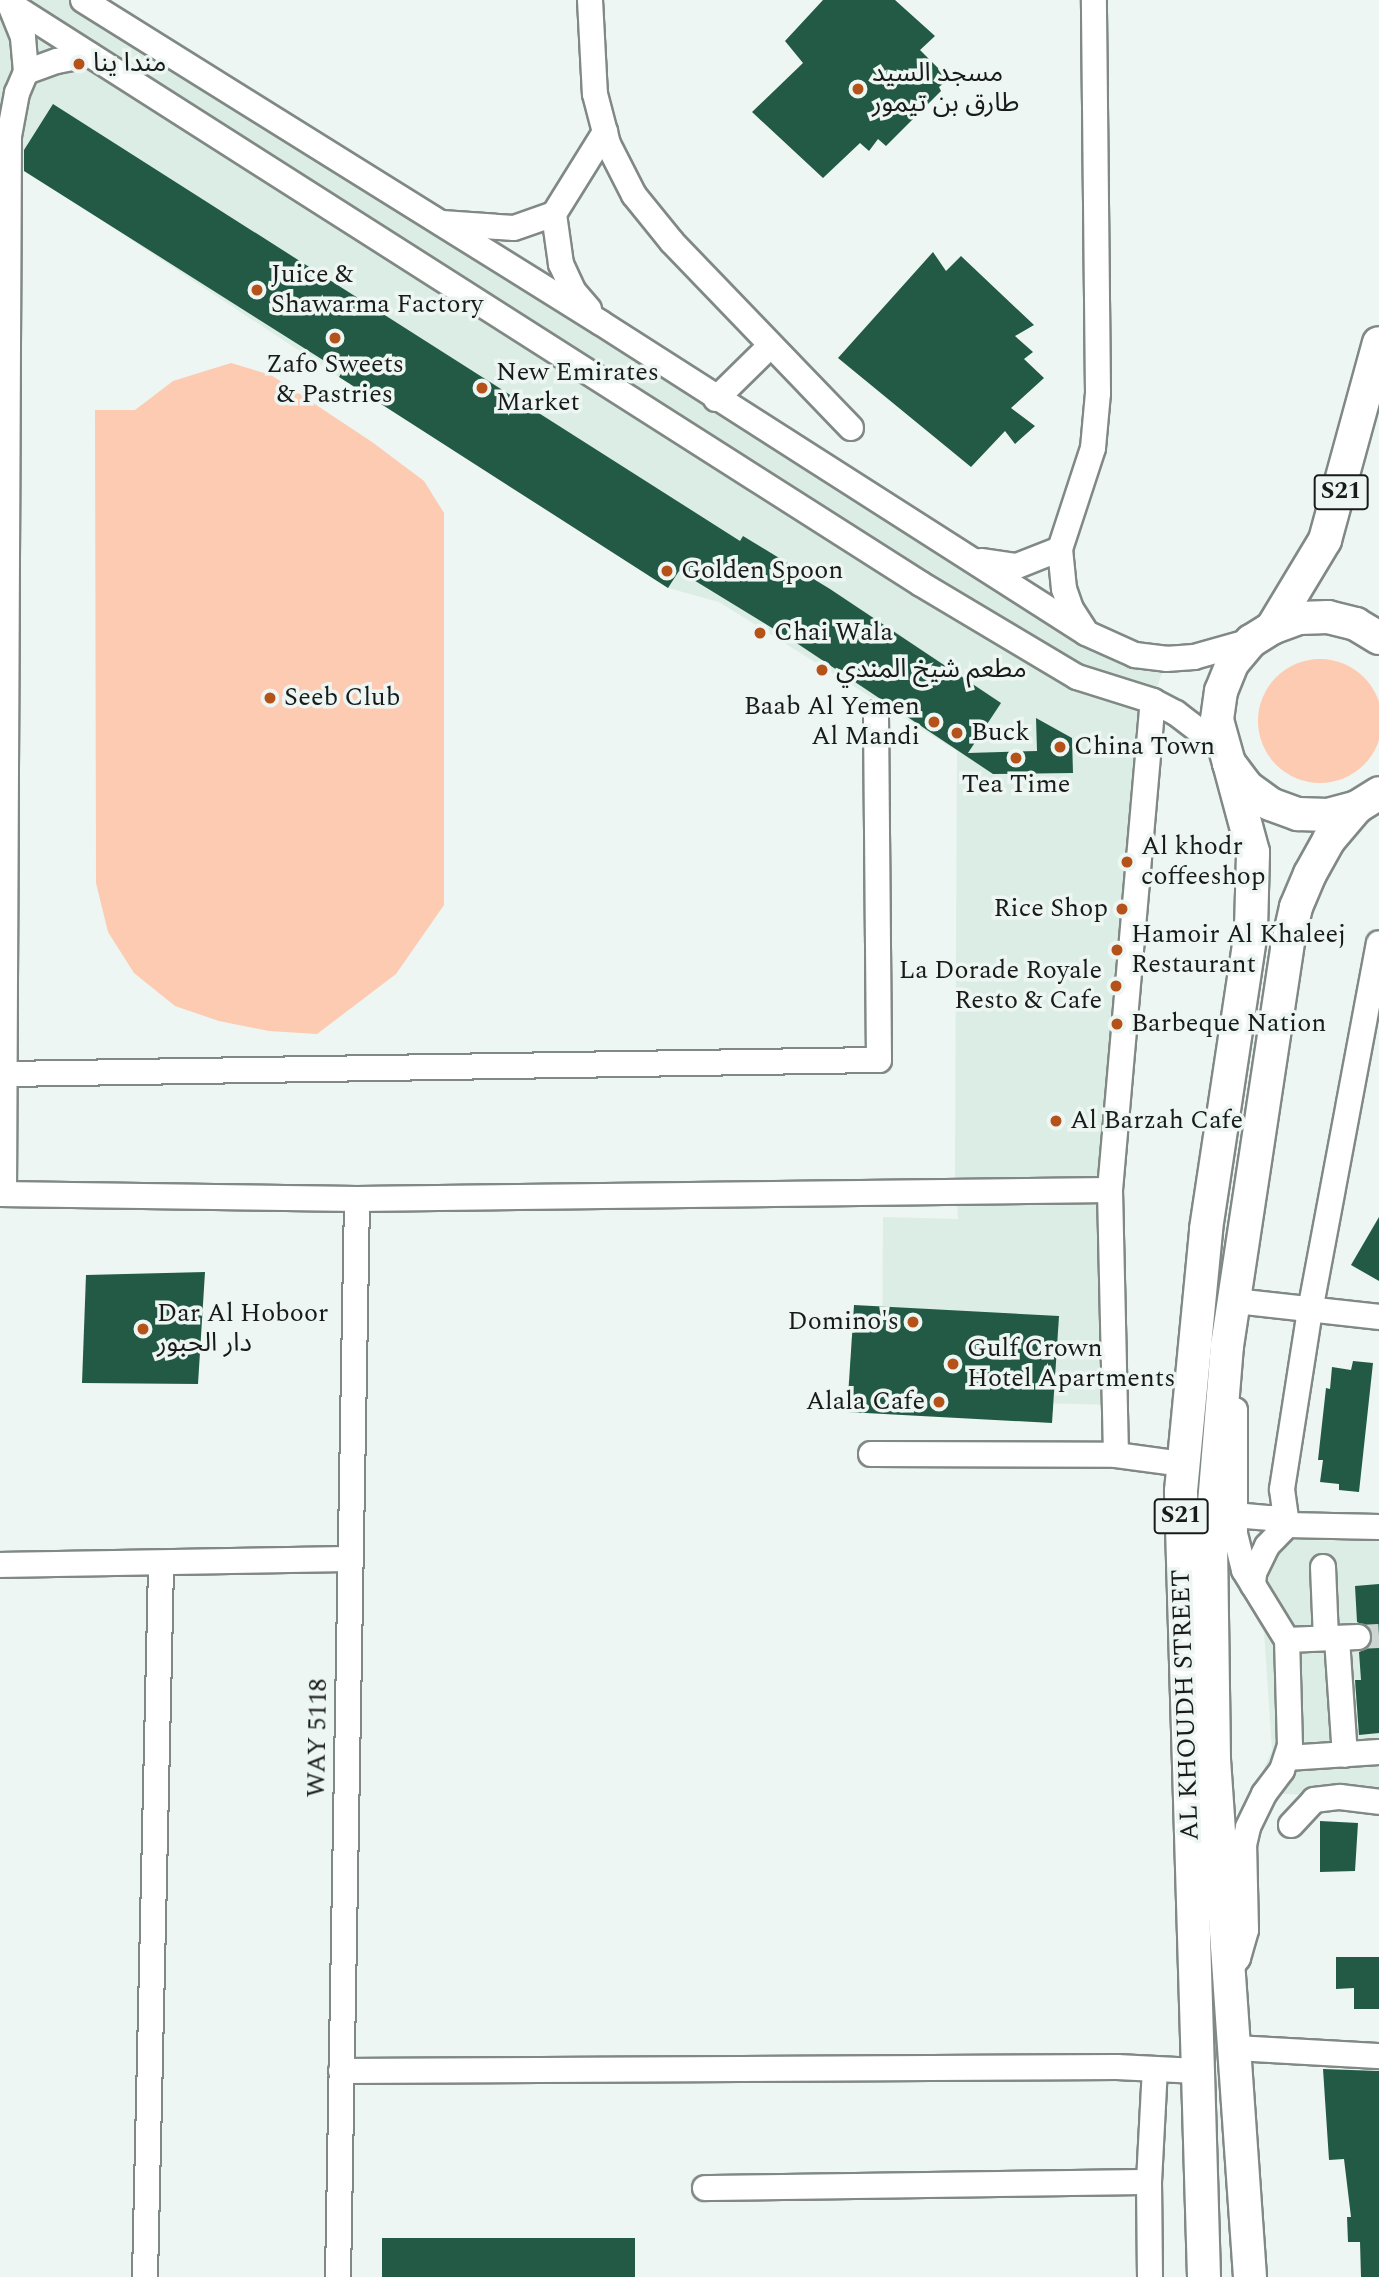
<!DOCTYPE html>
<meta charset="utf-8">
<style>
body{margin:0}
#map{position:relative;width:1379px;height:2277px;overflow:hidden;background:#edf6f2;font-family:Spectral,"Noto Sans Arabic",serif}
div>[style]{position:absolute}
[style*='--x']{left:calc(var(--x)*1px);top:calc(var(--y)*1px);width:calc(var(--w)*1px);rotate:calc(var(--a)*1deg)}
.built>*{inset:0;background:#dcede5}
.green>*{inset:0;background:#fdcab2}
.round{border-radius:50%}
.building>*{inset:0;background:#225a46}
.minor-tunnel>*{height:24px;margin-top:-12px;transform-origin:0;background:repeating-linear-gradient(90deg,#cdd5d2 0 24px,transparent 0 36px)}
.roads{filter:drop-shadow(2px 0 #818985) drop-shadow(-2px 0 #818985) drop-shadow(0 2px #818985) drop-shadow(0 -2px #818985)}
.minor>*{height:24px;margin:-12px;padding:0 12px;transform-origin:12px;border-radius:12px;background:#fff}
.major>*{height:32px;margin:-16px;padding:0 16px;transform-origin:16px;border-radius:16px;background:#fff}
.dots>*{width:19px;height:19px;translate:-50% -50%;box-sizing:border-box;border:4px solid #edf6f2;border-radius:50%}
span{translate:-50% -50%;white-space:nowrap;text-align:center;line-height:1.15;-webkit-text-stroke:7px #edf6f2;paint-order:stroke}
.shield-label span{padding:2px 5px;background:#edf6f2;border:2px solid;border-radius:5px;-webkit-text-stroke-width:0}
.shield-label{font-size:24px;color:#181b1a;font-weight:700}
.poi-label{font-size:26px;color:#181b1a}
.left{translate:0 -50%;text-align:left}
.right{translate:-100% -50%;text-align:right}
.street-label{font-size:26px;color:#181b1a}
</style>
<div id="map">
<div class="built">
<i style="clip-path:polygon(0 0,83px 0,1086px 633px,1166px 659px,1153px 701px,1110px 1190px,1115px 1405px,882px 1399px,883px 1217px,958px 1219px,955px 1172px,957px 751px,719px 602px,668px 588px,339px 377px,0 153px)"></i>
<i style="clip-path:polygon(1296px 1540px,1379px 1541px,1379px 1799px,1254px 1792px,1272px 1750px,1264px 1632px,1248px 1604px,1231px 1552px)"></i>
</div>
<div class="green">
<i style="clip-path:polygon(231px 363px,271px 375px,372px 442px,424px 481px,444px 513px,444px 905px,396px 974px,317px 1034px,269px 1031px,219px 1021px,175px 1006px,134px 973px,108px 932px,96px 883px,95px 410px,135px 410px,173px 381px)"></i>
<i class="round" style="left:1258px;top:659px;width:124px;height:124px"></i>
</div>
<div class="building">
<i style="clip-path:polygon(823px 0,895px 0,935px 36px,920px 50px,949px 79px,939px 87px,941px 91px,886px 146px,878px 139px,869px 151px,860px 143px,823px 178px,752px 112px,803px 63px,785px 41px)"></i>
<i style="clip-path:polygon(53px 104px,740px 541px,743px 536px,830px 589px,1001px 703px,968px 753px,1037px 751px,1036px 718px,1072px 738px,1073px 773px,993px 774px,795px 642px,679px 571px,668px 588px,339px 377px,342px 372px,24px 171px,24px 150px)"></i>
<i style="clip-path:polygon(933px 252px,946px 271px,961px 256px,1034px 325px,1015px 336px,1033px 352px,1024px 359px,1044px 378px,1011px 408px,1035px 426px,1015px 444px,1005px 431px,971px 467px,838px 358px)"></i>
<i style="clip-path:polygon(1379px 1217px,1379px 1281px,1351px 1265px)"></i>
<i style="clip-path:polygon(205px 1272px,198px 1384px,82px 1383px,86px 1275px)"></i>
<i style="clip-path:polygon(854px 1305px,1059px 1316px,1052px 1423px,847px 1412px)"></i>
<i style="clip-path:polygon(1353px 1361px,1373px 1363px,1359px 1492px,1339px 1490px,1339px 1484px,1320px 1482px,1323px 1460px,1318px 1460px,1326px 1388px,1330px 1389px,1332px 1367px,1351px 1370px)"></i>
<i style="clip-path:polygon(1379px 1584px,1379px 1733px,1359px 1735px,1355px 1680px,1361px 1680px,1359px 1652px,1367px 1649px,1373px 1637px,1370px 1628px,1357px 1622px,1355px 1586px)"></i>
<i style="clip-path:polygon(1320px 1821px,1358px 1823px,1355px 1871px,1320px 1872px)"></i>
<i style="clip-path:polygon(1336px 1957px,1379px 1957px,1379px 2009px,1354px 2009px,1354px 1988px,1336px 1989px)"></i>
<i style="clip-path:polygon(1323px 2069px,1379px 2071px,1379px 2277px,1361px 2277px,1360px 2242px,1348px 2242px,1347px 2217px,1351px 2217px,1344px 2159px,1329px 2160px)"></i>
<i style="clip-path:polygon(382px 2238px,635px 2238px,635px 2277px,382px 2277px)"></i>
</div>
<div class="minor-tunnel">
<i style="--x:1358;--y:1637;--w:21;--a:-3"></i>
</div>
<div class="roads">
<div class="minor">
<i style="--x:4;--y:0;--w:1087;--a:32.49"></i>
<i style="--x:921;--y:584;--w:182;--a:30.8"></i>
<i style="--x:1077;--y:677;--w:80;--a:17.5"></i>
<i style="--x:1153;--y:701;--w:26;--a:28"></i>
<i style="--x:1176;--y:713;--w:59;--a:37.5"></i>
<i style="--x:83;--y:0;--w:610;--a:31.95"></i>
<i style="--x:601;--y:323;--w:576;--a:32.59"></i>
<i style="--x:1086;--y:633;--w:54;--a:24.2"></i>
<i style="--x:1135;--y:655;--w:31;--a:7"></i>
<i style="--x:1166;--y:659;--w:28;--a:-4"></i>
<i style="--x:1194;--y:657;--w:59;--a:-15.7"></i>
<i style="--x:590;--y:0;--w:94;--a:87"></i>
<i style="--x:595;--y:94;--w:52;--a:75.4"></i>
<i style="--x:608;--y:144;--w:57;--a:63"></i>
<i style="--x:634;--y:195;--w:60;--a:51"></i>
<i style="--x:672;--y:242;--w:258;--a:46.1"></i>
<i style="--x:26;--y:72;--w:33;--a:-20"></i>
<i style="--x:57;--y:61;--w:33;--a:-11"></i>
<i style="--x:442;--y:223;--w:72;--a:4"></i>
<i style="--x:514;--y:228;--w:42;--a:-19.3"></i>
<i style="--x:589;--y:309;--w:23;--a:-131"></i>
<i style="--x:574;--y:292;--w:31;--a:-115"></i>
<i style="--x:561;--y:264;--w:50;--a:-98"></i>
<i style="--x:554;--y:214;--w:97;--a:-58.1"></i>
<i style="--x:716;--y:399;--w:76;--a:-44.5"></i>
<i style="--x:981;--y:561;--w:36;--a:8"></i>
<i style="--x:1017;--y:566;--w:46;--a:-21.6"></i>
<i style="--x:1084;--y:629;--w:24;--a:-123"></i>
<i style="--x:1071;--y:609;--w:21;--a:-109"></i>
<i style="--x:1064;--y:589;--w:40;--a:-95.7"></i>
<i style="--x:1060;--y:549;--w:106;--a:-71.9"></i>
<i style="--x:1093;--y:448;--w:55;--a:-84.8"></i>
<i style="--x:1098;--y:393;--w:393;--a:-90.6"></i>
<i style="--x:5;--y:1074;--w:874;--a:-0.92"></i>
<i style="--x:879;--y:1060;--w:347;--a:-90.5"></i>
<i style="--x:0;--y:1194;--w:357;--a:0.8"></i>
<i style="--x:357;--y:1199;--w:753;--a:-0.68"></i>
<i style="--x:4;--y:1194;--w:1058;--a:-89.73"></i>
<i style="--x:9;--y:136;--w:44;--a:-79.5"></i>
<i style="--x:17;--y:93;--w:23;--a:-67"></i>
<i style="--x:26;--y:72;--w:35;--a:-95"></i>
<i style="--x:23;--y:37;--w:35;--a:-112"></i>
<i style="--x:1235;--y:1301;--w:145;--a:6.3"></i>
<i style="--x:871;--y:1454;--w:245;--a:0.2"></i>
<i style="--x:1116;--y:1455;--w:68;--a:7.7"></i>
<i style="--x:1116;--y:1455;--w:265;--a:-91.3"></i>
<i style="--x:1110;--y:1190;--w:491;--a:-85"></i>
<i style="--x:1234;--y:1515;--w:36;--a:5"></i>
<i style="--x:1270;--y:1518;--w:18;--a:22"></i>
<i style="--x:1287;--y:1525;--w:92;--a:1.2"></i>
<i style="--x:1287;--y:1525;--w:36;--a:-98"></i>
<i style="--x:1282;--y:1489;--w:180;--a:-81.1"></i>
<i style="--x:1310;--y:1311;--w:374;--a:-79.4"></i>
<i style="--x:0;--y:1565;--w:350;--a:-1"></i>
<i style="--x:1323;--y:1567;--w:71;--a:87.6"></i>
<i style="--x:1253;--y:1585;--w:12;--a:-85"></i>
<i style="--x:1254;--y:1573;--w:30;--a:-64"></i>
<i style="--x:1267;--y:1546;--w:29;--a:-46"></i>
<i style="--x:1337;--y:1639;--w:116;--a:86.1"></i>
<i style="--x:1287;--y:1640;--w:71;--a:-2.4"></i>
<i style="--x:1287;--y:1758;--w:92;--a:-3.7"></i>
<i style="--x:1291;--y:1825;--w:34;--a:-47"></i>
<i style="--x:1314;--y:1800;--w:26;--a:-7"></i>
<i style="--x:1340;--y:1797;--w:39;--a:7"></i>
<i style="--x:1229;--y:1970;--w:15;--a:-53"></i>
<i style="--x:1238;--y:1958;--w:29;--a:-74"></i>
<i style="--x:1246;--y:1930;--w:85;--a:-91.3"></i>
<i style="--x:1244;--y:1845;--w:18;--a:-77"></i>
<i style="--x:1248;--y:1827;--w:37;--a:-64"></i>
<i style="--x:1264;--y:1794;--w:30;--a:-53"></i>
<i style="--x:1282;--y:1770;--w:25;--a:-72"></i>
<i style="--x:1290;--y:1746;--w:106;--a:-91.6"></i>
<i style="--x:1287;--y:1640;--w:82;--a:-121.6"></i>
<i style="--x:1244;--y:1570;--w:38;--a:-104"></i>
<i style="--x:1235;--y:1533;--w:123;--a:-90"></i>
<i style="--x:1234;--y:2048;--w:145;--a:3.2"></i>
<i style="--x:341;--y:2071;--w:776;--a:-0.3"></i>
<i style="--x:1117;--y:2067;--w:80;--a:2.9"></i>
<i style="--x:705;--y:2188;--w:444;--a:-0.8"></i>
<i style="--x:145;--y:2277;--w:713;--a:-88.71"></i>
<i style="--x:338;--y:2277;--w:1078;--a:-88.99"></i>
<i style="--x:1150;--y:2277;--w:95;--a:-90.6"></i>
<i style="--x:1149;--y:2182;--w:113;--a:-87"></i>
</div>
<div class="major">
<i style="--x:1272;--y:628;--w:103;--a:-58.9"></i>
<i style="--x:1325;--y:540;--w:204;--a:-74.7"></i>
<i style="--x:1379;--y:638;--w:27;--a:-149"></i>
<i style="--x:1356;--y:624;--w:29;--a:-166"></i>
<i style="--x:1328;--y:617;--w:29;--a:178"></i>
<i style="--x:1299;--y:618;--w:29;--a:160"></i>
<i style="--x:1272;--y:628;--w:25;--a:148"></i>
<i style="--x:1251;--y:641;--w:30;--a:130"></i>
<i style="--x:1232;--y:664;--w:29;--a:112"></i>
<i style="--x:1221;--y:691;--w:29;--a:98"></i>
<i style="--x:1217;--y:720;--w:45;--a:74.4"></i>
<i style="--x:1229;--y:763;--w:30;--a:53"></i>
<i style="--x:1247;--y:787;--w:29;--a:36"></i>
<i style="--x:1270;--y:804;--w:30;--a:20"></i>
<i style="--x:1298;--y:814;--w:30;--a:2"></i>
<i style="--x:1328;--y:815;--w:30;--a:-15"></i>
<i style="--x:1357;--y:807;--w:26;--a:-32"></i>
<i style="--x:1204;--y:2277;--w:786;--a:-91.68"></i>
<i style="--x:1181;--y:1491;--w:263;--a:-84.5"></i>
<i style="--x:1206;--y:1229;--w:302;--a:-81.4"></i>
<i style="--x:1251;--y:930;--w:78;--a:-88.5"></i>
<i style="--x:1253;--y:852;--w:92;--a:-105.1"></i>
<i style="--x:1250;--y:2277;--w:519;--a:-93.98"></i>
<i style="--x:1214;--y:1759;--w:219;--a:-90.8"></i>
<i style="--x:1211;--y:1540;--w:195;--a:-85.3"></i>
<i style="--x:1227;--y:1346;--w:403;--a:-81.4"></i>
<i style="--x:1287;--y:947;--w:41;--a:-77.3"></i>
<i style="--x:1296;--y:907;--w:36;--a:-67"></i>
<i style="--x:1310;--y:874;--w:39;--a:-61"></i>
<i style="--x:1329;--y:840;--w:43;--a:-49.7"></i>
</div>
</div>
<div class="dots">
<i style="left:79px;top:64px;background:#b5521a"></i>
<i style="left:858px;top:89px;background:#b5521a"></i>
<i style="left:257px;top:290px;background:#b5521a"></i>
<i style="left:335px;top:338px;background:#b5521a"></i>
<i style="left:482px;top:388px;background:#b5521a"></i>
<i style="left:667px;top:571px;background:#b5521a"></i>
<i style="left:760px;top:633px;background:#b5521a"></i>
<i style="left:822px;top:670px;background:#b5521a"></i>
<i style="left:270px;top:698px;background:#b5521a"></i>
<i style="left:934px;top:722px;background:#b5521a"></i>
<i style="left:957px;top:733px;background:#b5521a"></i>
<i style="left:1060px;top:747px;background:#b5521a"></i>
<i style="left:1016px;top:758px;background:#b5521a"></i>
<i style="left:1127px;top:862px;background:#b5521a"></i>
<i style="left:1122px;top:909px;background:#b5521a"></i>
<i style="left:1117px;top:950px;background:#b5521a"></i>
<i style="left:1116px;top:986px;background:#b5521a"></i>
<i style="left:1117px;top:1024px;background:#b5521a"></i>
<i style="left:1056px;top:1121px;background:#b5521a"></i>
<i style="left:913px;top:1322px;background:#b5521a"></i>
<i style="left:143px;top:1329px;background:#b5521a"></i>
<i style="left:953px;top:1364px;background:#b5521a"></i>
<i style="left:939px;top:1402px;background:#b5521a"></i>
</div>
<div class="shield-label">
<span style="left:1341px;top:492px">S21</span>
<span style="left:1181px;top:1516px">S21</span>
</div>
<div class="poi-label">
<span class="left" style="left:93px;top:64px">مندا ينا</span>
<span class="left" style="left:872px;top:89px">مسجد السيد<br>طارق بن تيمور</span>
<span class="left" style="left:271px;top:290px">Juice &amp;<br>Shawarma Factory</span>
<span style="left:335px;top:380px">Zafo Sweets<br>&amp; Pastries</span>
<span class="left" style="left:496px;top:388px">New Emirates<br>Market</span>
<span class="left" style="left:681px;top:571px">Golden Spoon</span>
<span class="left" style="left:774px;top:633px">Chai Wala</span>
<span class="left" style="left:836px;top:670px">مطعم شيخ المندي</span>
<span class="left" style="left:284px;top:698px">Seeb Club</span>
<span class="right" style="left:920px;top:722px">Baab Al Yemen<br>Al Mandi</span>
<span class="left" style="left:971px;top:733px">Buck</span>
<span class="left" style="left:1074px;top:747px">China Town</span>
<span style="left:1016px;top:785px">Tea Time</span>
<span class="left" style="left:1141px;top:862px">Al khodr<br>coffeeshop</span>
<span class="right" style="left:1108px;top:909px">Rice Shop</span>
<span class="left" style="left:1131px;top:950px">Hamoir Al Khaleej<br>Restaurant</span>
<span class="right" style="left:1102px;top:986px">La Dorade Royale<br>Resto &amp; Cafe</span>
<span class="left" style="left:1131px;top:1024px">Barbeque Nation</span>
<span class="left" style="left:1070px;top:1121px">Al Barzah Cafe</span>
<span class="left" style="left:157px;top:1329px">Dar Al Hoboor<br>دار الحبور</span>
<span class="right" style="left:899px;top:1322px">Domino's</span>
<span class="left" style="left:967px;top:1364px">Gulf Crown<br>Hotel Apartments</span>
<span class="right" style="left:925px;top:1402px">Alala Cafe</span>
</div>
<div class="street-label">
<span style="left:1186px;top:1705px;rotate:-92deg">AL KHOUDH STREET</span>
<span style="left:318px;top:1738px;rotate:-89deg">WAY 5118</span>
</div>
</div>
